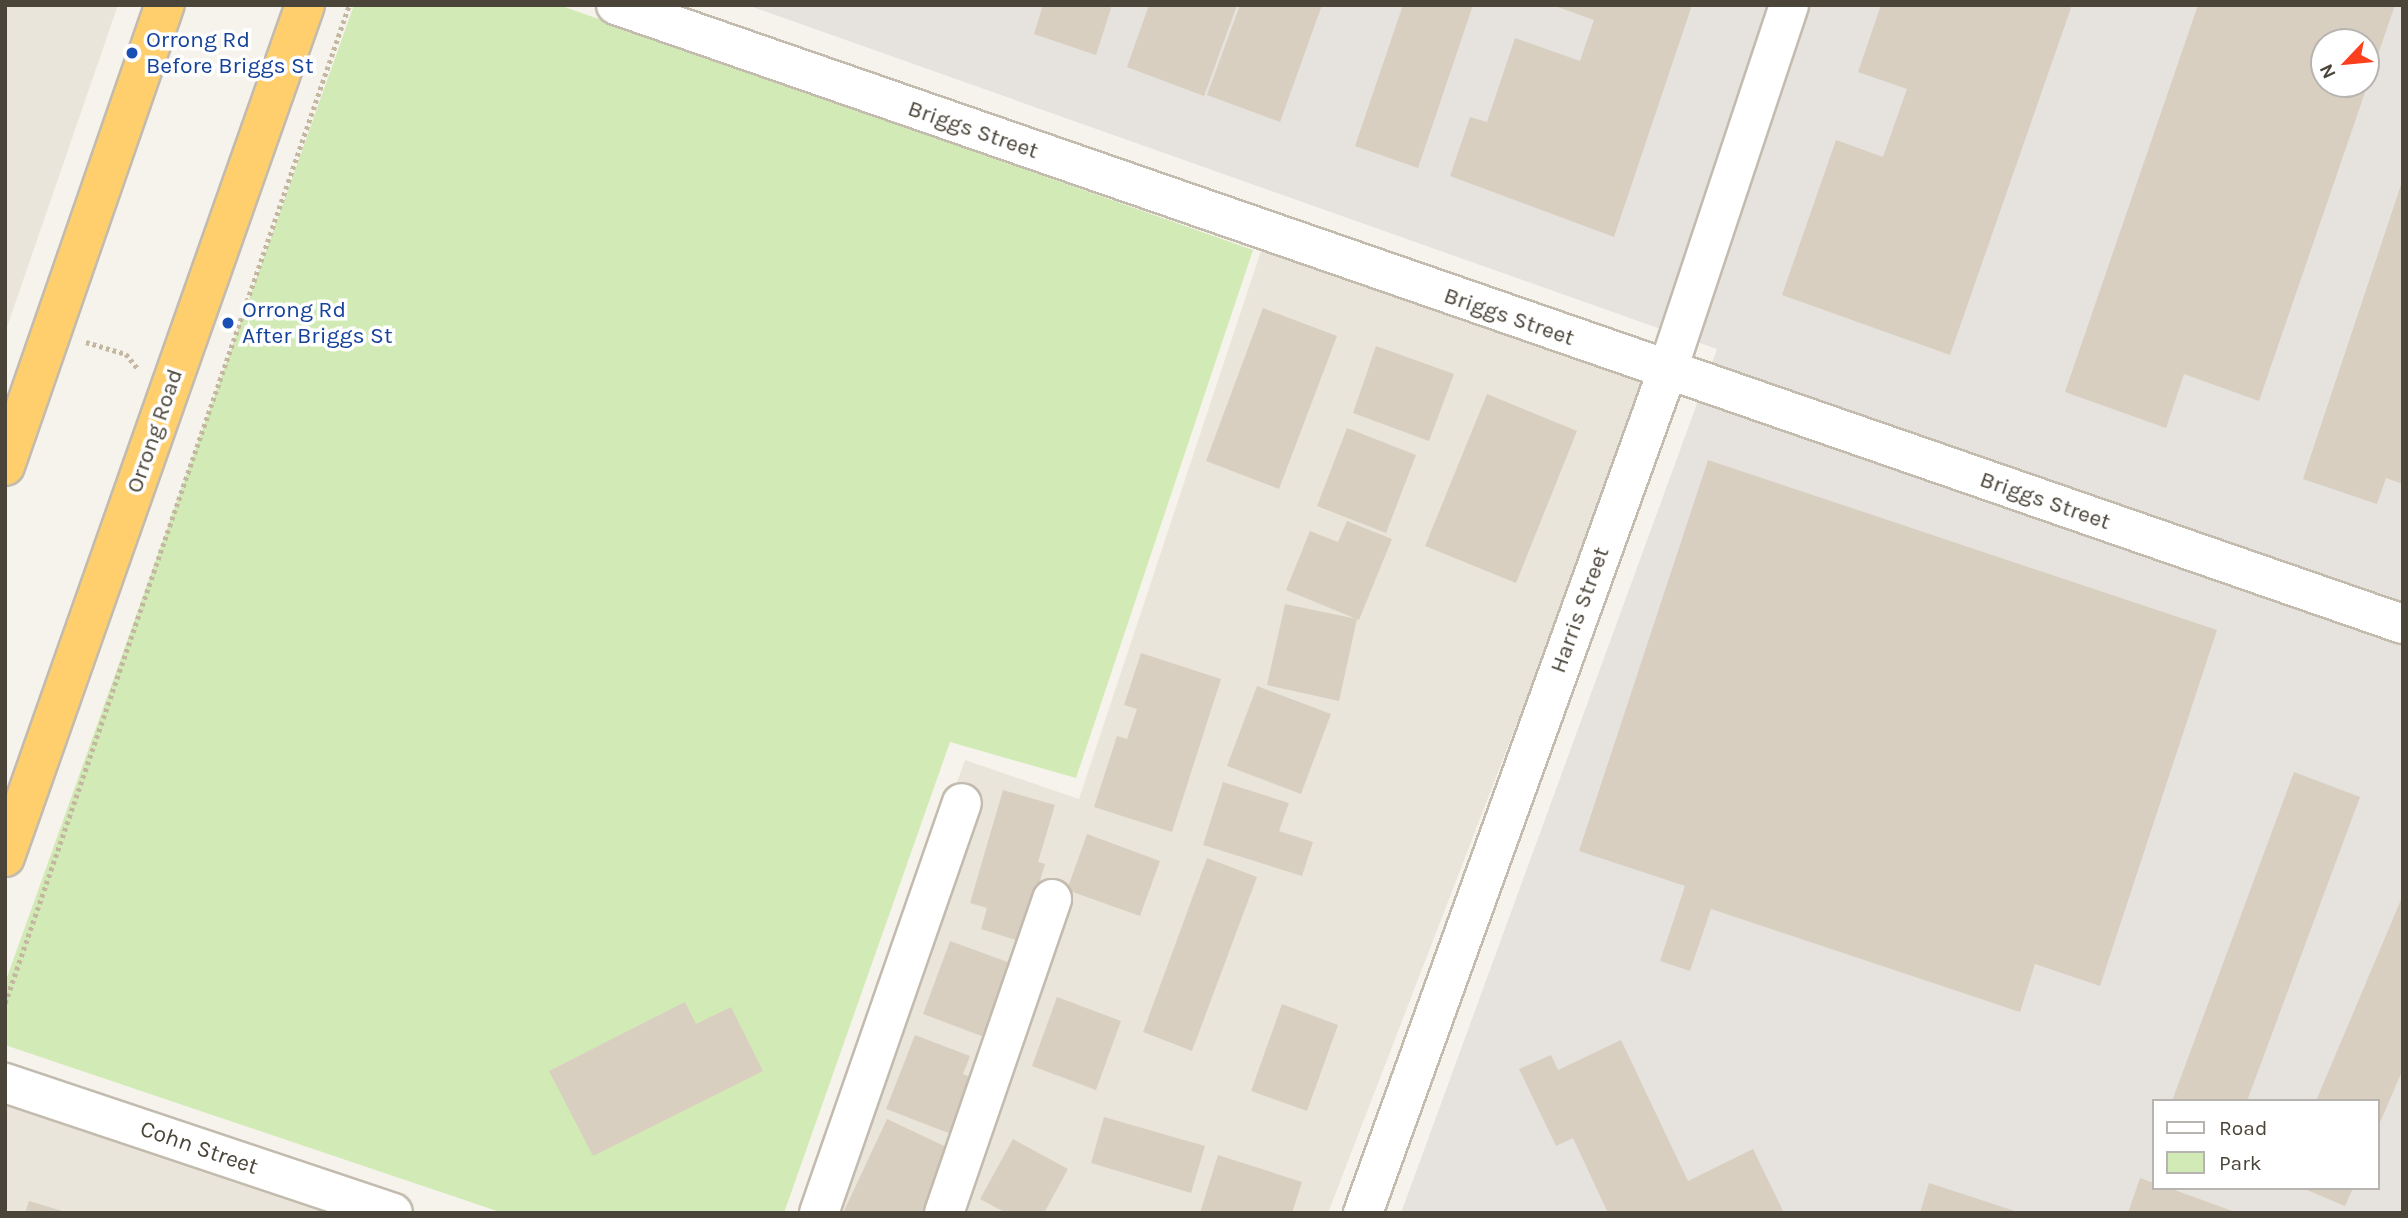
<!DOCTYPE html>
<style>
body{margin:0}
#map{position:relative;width:2408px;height:1218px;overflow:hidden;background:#f6f3ec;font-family:Karla,sans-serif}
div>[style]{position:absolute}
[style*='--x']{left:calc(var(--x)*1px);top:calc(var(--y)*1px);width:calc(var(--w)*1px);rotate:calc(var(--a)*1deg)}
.residential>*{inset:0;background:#eae5da}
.industrial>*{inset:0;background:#e6e2dd}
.green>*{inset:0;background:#d2eab5}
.building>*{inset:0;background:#d8cfc1}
.path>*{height:4.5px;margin-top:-2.25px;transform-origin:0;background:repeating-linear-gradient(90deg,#c4b79f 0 3.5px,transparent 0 7px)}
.roads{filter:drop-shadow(2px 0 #c2bbae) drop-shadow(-2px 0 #c2bbae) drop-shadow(0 2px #c2bbae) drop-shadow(0 -2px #c2bbae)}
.minor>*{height:38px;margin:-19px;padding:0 19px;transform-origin:19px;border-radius:19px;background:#fff}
.highway>*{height:38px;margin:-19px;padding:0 19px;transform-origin:19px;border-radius:19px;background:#ffcf6e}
.dots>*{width:19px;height:19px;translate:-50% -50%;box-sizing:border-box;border:4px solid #fff;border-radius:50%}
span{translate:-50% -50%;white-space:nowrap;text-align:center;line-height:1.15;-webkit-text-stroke:7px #fff;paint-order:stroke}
.transit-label{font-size:23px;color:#164399}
.left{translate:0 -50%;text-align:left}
.street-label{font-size:23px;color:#4b4439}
.frame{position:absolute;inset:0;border:7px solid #4b4439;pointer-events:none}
.legend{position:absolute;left:2152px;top:1099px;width:228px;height:91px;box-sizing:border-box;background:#fff;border:2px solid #b7b4b0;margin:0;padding:9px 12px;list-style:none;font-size:21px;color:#4b4439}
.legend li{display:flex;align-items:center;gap:14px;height:35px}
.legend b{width:35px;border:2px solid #b7b4b0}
.north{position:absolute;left:2310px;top:28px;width:70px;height:70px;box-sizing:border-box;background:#fff;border:2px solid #b7b4b0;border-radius:50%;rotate:244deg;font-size:19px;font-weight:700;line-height:28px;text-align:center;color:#4b4439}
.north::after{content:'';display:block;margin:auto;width:24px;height:32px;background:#fc3f1d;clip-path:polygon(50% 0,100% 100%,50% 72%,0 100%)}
</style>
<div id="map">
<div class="residential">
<i style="clip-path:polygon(5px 5px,118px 5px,5px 333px)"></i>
<i style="clip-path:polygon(1261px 251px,1648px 383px,1328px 1213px,803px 1213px,965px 760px,1079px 799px)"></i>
<i style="clip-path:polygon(5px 1098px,335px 1213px,5px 1213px)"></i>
</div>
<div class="industrial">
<i style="clip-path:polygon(evenodd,747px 5px,2403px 5px,2403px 1213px,1401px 1213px,1717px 349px,747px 5px,2324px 42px,2366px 42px,2366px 84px,2324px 84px,2324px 42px,747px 5px,2154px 1101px,2378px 1101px,2378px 1188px,2154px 1188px,2154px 1101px)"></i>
</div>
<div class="green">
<i style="clip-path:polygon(354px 5px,559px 5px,1253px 250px,1076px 778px,950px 742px,784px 1213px,503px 1213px,5px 1045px,5px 983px)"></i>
</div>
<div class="building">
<i style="clip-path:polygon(1043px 5px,1112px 5px,1096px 55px,1034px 34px)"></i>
<i style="clip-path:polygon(1149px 5px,1237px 5px,1204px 96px,1127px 67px)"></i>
<i style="clip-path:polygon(1240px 5px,1322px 5px,1280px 122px,1207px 95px)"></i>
<i style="clip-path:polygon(1403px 5px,1473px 5px,1418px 168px,1355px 146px)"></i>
<i style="clip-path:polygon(1692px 5px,1614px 237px,1450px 176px,1470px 117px,1487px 122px,1515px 38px,1580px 61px,1594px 20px,1552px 5px)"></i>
<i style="clip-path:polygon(1881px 5px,2072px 5px,1950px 355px,1782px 295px,1836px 140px,1883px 157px,1907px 89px,1858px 72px)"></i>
<i style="clip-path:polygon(evenodd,2198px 5px,2395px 5px,2259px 401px,2184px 374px,2166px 428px,2065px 392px,2198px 5px,2324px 42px,2366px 42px,2366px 84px,2324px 84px,2324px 42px)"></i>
<i style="clip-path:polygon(2403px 179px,2403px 484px,2386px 478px,2377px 504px,2303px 479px)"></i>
<i style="clip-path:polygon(1263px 308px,1337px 336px,1279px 489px,1206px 461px)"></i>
<i style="clip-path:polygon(1376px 346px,1454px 374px,1429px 441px,1353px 413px)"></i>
<i style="clip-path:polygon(1487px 394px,1577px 431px,1516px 583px,1425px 546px)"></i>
<i style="clip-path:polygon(1347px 428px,1416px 455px,1386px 533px,1317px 506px)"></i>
<i style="clip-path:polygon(1708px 460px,2217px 630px,2100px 986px,2035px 964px,2020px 1012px,1711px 909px,1690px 971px,1660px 961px,1685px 886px,1579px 851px)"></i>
<i style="clip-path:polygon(1347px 521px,1392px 539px,1359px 620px,1286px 590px,1310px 531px,1338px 542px)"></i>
<i style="clip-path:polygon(1285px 604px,1357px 619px,1339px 701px,1267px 685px)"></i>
<i style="clip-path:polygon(1141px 653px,1221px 679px,1172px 832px,1094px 807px,1117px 736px,1127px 739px,1137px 709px,1124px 705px)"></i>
<i style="clip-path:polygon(1257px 686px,1331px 714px,1301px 794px,1227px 766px)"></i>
<i style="clip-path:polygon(2294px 772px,2360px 797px,2247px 1101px,2172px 1101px)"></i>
<i style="clip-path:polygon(1223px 782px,1289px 803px,1279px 831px,1313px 842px,1302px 876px,1203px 845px)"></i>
<i style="clip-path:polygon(1003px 790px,1055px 805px,1038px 862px,1045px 864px,1022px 942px,981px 929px,987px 908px,970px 903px)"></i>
<i style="clip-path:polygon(1087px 834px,1160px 861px,1140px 916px,1067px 890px)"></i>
<i style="clip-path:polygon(1207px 858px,1257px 877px,1192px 1051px,1143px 1032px)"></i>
<i style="clip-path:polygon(2403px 895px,2403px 1069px,2378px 1127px,2378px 1101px,2316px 1101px)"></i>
<i style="clip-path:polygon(950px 941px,1019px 966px,992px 1040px,923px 1014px)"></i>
<i style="clip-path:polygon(1057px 997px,1121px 1021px,1096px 1090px,1032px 1066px)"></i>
<i style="clip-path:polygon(685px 1002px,696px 1024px,731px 1007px,763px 1071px,593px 1156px,549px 1071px)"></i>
<i style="clip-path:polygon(1282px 1004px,1338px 1025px,1307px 1111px,1251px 1091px)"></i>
<i style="clip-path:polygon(915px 1035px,970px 1056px,963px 1074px,981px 1081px,959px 1137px,886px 1109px)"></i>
<i style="clip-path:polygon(1621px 1040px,1688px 1181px,1753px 1149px,1784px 1213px,1608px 1213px,1573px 1138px,1556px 1146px,1519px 1069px,1551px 1055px,1558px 1070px)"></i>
<i style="clip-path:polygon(1104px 1117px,1205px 1146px,1191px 1193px,1091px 1163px)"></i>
<i style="clip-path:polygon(887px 1119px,957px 1152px,929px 1213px,843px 1213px)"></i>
<i style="clip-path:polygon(1013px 1139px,1068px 1169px,1044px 1213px,1006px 1213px,980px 1199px)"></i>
<i style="clip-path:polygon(1218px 1155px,1302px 1182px,1292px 1213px,1200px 1213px)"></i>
<i style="clip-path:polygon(2140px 1178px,2154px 1183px,2154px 1188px,2169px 1188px,2238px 1213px,2128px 1213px)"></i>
<i style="clip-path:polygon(1929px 1183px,2018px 1212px,2018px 1213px,1920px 1213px)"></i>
<i style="clip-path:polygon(2302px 1188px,2353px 1188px,2345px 1206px)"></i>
<i style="clip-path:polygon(29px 1201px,66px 1212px,65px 1213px,25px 1213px)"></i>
</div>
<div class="path">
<i style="--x:86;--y:342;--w:42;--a:16.7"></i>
<i style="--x:126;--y:354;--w:19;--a:51"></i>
<i style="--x:5;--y:1003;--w:1056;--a:-70.98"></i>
</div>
<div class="roads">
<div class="minor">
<i style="--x:616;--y:5;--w:1891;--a:19.11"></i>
<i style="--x:5;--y:1083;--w:409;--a:18.5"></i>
<i style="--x:819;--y:1213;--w:434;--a:-70.8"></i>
<i style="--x:944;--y:1213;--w:332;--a:-71"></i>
<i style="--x:1363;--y:1213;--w:894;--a:-70.13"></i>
<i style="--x:1667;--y:372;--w:387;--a:-71.6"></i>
</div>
<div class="highway">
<i style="--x:5;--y:466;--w:488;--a:-70.9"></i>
<i style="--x:5;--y:857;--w:903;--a:-70.6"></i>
</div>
</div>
<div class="dots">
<i style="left:132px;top:53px;background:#1a4fb4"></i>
<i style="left:228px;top:323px;background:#1a4fb4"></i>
</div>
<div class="transit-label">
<span class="left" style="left:146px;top:53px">Orrong Rd<br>Before Briggs St</span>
<span class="left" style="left:242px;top:323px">Orrong Rd<br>After Briggs St</span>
</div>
<div class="street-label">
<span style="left:973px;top:130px;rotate:19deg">Briggs Street</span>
<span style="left:1509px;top:317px;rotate:19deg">Briggs Street</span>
<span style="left:155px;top:431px;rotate:-71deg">Orrong Road</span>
<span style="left:2045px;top:501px;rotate:19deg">Briggs Street</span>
<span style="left:1580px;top:610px;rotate:-70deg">Harris Street</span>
<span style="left:199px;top:1148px;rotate:19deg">Cohn Street</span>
</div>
<div class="frame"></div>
<ul class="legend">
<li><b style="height:9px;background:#fff"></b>Road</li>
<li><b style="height:19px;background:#d2eab5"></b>Park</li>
</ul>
<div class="north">N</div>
</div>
